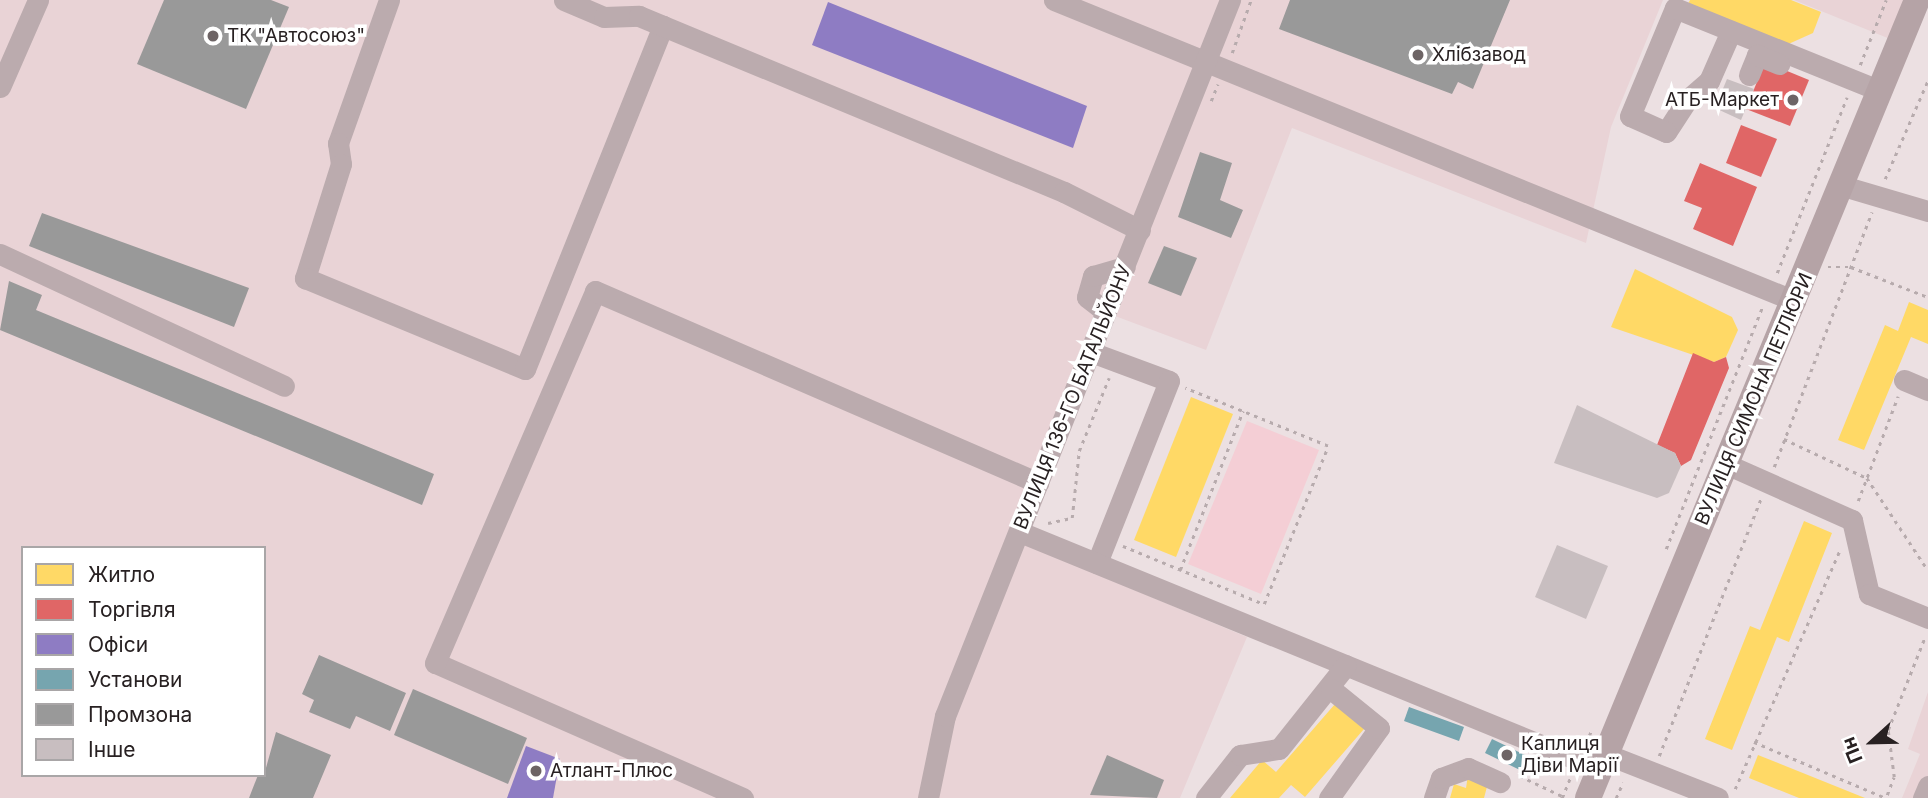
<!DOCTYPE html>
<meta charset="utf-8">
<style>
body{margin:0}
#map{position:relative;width:1928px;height:798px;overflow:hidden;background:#ece0e2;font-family:Inter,sans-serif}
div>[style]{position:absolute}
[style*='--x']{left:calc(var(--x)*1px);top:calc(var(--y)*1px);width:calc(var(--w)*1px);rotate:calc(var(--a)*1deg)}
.built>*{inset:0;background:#e9d3d6}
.green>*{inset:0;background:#f4ced5}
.homes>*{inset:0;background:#ffd966}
.shops>*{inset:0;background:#e06666}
.offices>*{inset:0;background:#8e7cc3}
.public>*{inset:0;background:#76a5af}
.industry>*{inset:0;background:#999}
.building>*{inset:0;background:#c8bec0}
.path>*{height:2.5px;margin-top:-1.25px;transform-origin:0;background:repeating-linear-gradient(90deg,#b7abad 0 3.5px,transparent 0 8.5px)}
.minor>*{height:21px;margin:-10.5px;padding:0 10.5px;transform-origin:10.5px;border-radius:10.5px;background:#bbabae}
.major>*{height:26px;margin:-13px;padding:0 13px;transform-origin:13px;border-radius:13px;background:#b5a3a6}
.dots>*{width:19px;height:19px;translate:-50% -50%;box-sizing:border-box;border:4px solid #fff;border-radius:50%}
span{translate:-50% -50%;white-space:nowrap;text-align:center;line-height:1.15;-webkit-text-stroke:7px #fff;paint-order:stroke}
.poi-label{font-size:19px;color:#282122}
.left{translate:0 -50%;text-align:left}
.right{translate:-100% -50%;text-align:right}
.street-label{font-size:19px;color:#282122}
.legend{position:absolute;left:21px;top:546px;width:245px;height:231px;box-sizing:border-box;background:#fff;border:2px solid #a9a6a7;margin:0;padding:9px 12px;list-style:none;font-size:21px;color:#282122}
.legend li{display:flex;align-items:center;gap:14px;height:35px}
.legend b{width:35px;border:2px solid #a9a6a7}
.north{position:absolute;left:1837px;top:707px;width:70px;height:70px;-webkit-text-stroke:5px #fff;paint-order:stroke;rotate:248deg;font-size:19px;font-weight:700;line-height:28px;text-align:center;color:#282122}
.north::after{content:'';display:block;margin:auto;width:24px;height:32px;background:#282122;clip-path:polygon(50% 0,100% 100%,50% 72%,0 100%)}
</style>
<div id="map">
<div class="built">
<i style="clip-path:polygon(evenodd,0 0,1663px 0,1611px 127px,1586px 243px,1292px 128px,1206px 350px,1107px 313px,1020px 532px,1034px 548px,1247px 637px,1180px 798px,0 798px,0 0,23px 548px,264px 548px,264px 775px,23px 775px,23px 548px)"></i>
<i style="clip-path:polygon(1794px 0,1912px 0,1895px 41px)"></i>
<i style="clip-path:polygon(1928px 692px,1928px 798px,1902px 798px,1920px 754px,1908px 749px)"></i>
</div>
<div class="green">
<i style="clip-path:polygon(1247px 421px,1319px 450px,1261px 594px,1188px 564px)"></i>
</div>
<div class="homes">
<i style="clip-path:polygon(1690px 0,1791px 0,1821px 12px,1813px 33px,1784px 46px,1687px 6px)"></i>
<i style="clip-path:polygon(1635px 269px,1732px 317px,1738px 330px,1726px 357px,1714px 362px,1611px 327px)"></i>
<i style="clip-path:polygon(1909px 302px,1928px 310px,1928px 344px,1911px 337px,1864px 450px,1838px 440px,1885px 325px,1898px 331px)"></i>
<i style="clip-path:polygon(1191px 397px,1233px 414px,1176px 557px,1134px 540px)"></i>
<i style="clip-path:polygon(1804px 521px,1832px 533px,1789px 642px,1777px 637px,1732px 750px,1705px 739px,1750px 626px,1760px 630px)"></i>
<i style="clip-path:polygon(1335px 704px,1364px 729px,1305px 797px,1291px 785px,1279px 798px,1230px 798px,1262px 760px,1276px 772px)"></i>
<i style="clip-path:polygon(1758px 755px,1865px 798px,1799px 798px,1749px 778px)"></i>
<i style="clip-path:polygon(1468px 775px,1488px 783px,1484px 798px,1450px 798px,1454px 784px,1466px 788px)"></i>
</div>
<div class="shops">
<i style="clip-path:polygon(1765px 62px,1809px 80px,1790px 126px,1746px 109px)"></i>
<i style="clip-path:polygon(1741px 125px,1777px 139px,1761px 177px,1726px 163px)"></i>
<i style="clip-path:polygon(1700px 163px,1757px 187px,1733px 246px,1693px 229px,1702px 208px,1684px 201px)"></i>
<i style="clip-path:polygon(1693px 353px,1714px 362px,1726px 357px,1729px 368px,1691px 460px,1681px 466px,1675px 453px,1657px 445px)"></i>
</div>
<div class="offices">
<i style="clip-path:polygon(828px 2px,1087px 106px,1073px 148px,812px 45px)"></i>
<i style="clip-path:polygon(526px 746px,560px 759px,553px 798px,507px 798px)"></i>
</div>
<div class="public">
<i style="clip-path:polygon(1409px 707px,1464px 727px,1459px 741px,1404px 721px)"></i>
<i style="clip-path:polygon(1492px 739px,1529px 757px,1522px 771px,1485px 753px)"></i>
</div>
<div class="industry">
<i style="clip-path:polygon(164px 0,271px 0,289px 7px,246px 109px,137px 64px)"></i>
<i style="clip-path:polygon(1290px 0,1510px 0,1473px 89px,1458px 82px,1452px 94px,1279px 29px)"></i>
<i style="clip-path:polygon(1200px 152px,1232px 163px,1220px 200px,1243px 210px,1231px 238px,1178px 217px)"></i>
<i style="clip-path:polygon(42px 213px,249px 288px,234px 327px,29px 246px)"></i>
<i style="clip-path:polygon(1164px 246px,1197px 258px,1181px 296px,1148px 283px)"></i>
<i style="clip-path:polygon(9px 281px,42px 295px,36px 310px,434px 474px,422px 505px,0 330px)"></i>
<i style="clip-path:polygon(319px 655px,406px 693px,390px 731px,356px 716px,350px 729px,309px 712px,314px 700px,302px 694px)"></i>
<i style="clip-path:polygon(413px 689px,527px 738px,508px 784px,394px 735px)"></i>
<i style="clip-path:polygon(276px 732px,331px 755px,313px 798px,249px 798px,258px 775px,264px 775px)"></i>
<i style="clip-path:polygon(1107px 755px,1164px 780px,1157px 798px,1090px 795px)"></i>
</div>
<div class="building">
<i style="clip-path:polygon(1727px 79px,1754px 89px,1741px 120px,1715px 108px)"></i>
<i style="clip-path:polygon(1577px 405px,1675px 453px,1681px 466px,1669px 493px,1657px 498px,1554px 463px)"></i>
<i style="clip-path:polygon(1557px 545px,1608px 566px,1586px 619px,1535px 597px)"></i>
</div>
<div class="path">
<i style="--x:1232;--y:53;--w:56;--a:-70.3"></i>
<i style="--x:1860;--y:65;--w:70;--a:-68.2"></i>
<i style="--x:1211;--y:101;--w:18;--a:-68"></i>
<i style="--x:1885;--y:179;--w:108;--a:-66.5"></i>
<i style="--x:1828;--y:267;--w:23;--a:0"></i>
<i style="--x:1851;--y:267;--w:83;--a:21.3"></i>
<i style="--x:1777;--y:273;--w:189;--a:-68.3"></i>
<i style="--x:1784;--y:439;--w:92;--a:25.2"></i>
<i style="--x:1867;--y:478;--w:110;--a:56.5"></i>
<i style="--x:1774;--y:467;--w:273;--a:-69"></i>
<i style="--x:1858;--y:501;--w:112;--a:-69.1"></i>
<i style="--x:1048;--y:523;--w:25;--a:-12"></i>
<i style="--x:1072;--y:518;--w:67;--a:-84"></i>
<i style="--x:1079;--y:451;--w:79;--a:-67.7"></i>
<i style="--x:1123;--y:546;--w:152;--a:22.4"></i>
<i style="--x:1264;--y:604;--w:170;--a:-67.9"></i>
<i style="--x:1328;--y:446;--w:154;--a:-157.9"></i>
<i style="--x:1666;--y:549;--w:259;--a:-68.3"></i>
<i style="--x:1180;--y:570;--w:171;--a:-68.4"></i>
<i style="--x:1754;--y:742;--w:143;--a:23"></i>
<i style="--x:1585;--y:743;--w:15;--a:-62"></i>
<i style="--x:1659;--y:756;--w:277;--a:-68.4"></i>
<i style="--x:1520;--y:776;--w:47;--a:25.5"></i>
<i style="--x:1735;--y:789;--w:261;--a:-66.3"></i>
<i style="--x:1887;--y:795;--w:19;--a:-69"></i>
<i style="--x:1894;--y:777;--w:47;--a:-97.3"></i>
<i style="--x:1888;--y:730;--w:100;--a:-68.3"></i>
<i style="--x:1562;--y:798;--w:22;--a:-68"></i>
<i style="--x:1616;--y:798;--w:17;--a:-66"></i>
</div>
<div class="minor">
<i style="--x:389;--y:0;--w:152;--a:109.6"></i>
<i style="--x:338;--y:143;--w:21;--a:82"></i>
<i style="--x:341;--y:164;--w:120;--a:107.5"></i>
<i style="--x:305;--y:278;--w:238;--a:22.5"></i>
<i style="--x:525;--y:369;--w:370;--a:-68.1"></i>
<i style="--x:564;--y:0;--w:43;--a:23"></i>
<i style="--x:604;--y:17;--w:35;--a:-2"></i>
<i style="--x:639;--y:16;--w:460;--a:22.5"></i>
<i style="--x:1064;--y:192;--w:85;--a:26.6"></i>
<i style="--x:1054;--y:0;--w:800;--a:22.11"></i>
<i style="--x:1731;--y:31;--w:55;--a:113.7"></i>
<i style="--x:1709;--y:81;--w:29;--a:139"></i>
<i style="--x:1687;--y:100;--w:38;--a:123"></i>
<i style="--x:1666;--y:132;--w:39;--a:-156"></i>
<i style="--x:1630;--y:116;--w:117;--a:-67.4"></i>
<i style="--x:1675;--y:8;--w:221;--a:22"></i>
<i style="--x:1749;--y:75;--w:22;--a:-68"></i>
<i style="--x:1757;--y:55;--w:24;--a:22"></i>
<i style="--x:0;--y:87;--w:95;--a:-66.4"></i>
<i style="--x:1843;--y:186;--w:89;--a:16.4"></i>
<i style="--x:0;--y:254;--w:313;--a:24.9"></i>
<i style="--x:1106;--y:312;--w:24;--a:-142"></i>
<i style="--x:1087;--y:297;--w:22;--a:-74"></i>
<i style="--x:1093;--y:276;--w:33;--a:-16"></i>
<i style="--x:1091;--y:352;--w:83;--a:20.4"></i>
<i style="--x:1169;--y:381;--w:196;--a:111.6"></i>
<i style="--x:1904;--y:380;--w:26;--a:23"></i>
<i style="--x:1726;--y:464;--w:138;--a:24"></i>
<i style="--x:1852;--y:520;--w:76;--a:77.1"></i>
<i style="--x:1869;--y:594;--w:64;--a:22.1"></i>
<i style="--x:1020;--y:532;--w:627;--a:22.23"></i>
<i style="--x:1606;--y:754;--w:120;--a:21.4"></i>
<i style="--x:743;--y:798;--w:336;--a:-156.3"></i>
<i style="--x:435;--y:663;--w:405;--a:-66.7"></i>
<i style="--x:595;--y:291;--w:483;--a:23.4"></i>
<i style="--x:928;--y:798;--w:84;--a:-78.3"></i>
<i style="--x:945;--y:716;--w:771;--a:-68.3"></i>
<i style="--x:1206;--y:798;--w:55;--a:-51.7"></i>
<i style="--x:1240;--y:755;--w:39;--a:-9"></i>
<i style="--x:1279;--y:749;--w:107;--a:-51.4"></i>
<i style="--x:1329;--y:798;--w:86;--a:-54.5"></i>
<i style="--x:1379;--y:728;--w:62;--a:-140.9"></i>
<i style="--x:1434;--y:798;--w:21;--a:-71"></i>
<i style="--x:1441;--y:778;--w:29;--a:-20"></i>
<i style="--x:1468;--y:768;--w:35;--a:24"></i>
<i style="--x:1923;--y:798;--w:13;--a:-67"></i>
</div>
<div class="major">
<i style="--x:1588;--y:798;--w:863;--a:-67.59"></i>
</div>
<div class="dots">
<i style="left:213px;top:36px;background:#6d6465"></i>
<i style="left:1418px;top:55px;background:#6d6465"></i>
<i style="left:1793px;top:100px;background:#6d6465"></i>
<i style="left:1507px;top:755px;background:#6d6465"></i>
<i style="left:536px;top:771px;background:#6d6465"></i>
</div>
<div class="poi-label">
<span class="left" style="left:227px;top:36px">ТК "Автосоюз"</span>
<span class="left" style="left:1432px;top:55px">Хлібзавод</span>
<span class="right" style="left:1779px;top:100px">АТБ-Маркет</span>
<span class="left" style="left:1521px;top:755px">Каплиця<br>Діви Марії</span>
<span class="left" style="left:550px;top:771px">Атлант-Плюс</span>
</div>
<div class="street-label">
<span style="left:1073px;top:397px;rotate:-68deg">ВУЛИЦЯ 136-ГО БАТАЛЬЙОНУ</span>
<span style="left:1754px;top:399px;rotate:-67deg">ВУЛИЦЯ СИМОНА ПЕТЛЮРИ</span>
</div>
<ul class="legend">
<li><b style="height:19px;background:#ffd966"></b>Житло</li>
<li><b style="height:19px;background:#e06666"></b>Торгівля</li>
<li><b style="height:19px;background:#8e7cc3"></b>Офіси</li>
<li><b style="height:19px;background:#76a5af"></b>Установи</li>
<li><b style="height:19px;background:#999"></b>Промзона</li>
<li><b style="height:19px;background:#c8bec0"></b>Інше</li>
</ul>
<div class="north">Пн</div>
</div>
